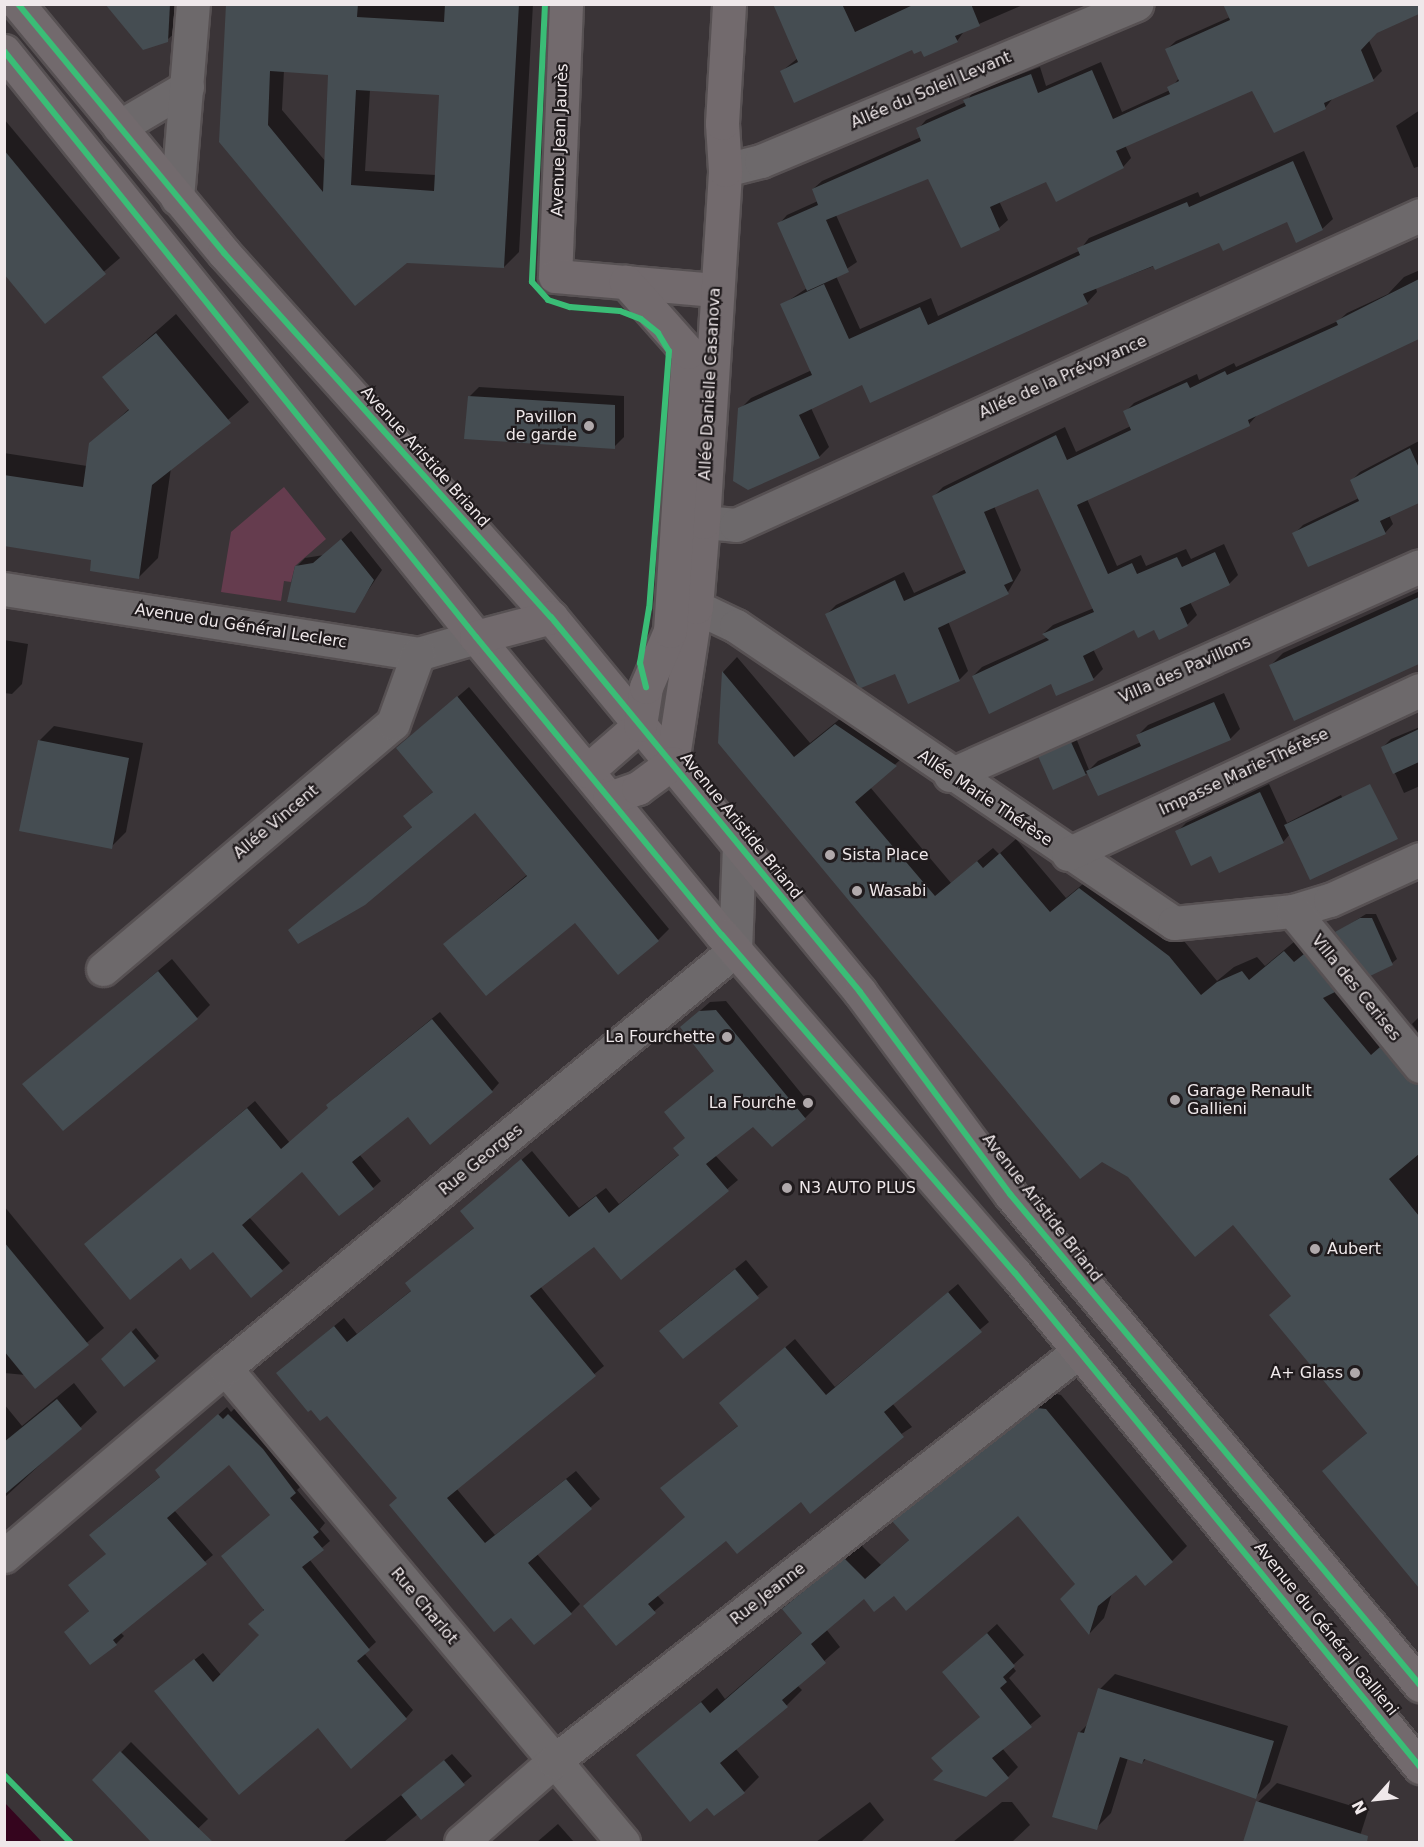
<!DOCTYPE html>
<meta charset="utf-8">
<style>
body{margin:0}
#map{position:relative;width:1424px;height:1847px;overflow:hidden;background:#3a3437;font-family:"DejaVu Sans",sans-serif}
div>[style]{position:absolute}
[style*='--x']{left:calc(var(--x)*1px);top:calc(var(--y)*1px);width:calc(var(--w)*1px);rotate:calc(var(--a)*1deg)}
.green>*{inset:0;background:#653c4e}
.water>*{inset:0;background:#35051e}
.shadow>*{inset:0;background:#0007}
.building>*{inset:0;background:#454d52}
.roads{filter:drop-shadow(2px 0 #575153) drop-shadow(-2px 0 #575153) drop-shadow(0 2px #575153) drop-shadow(0 -2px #575153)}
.minor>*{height:33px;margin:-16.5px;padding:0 16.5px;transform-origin:16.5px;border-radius:16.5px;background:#6d696b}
.major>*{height:33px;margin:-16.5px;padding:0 16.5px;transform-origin:16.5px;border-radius:16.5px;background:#726a6d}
.cycleway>*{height:6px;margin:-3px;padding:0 3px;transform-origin:3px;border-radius:3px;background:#3abd76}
.dots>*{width:16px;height:16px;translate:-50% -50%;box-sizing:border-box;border:3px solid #201b1d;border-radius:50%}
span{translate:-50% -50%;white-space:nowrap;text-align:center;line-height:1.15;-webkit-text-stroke:4.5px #201b1d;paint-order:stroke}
.street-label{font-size:16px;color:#efe8ea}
.poi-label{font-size:16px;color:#efe8ea}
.right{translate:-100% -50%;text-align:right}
.left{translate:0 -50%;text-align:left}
.frame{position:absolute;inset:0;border:6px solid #efe8ea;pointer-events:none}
.north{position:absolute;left:1346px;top:1769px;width:60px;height:60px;-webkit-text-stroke:4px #201b1d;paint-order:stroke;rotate:243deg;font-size:16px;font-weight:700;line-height:24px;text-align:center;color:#efe8ea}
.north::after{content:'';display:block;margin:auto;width:21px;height:27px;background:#efe8ea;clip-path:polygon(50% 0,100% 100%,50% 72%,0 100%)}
</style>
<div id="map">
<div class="green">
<i style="clip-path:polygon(284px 487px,326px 539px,295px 566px,291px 582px,284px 581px,281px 601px,221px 592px,231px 532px)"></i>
</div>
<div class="water">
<i style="clip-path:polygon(5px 1803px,42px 1842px,5px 1842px)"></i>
</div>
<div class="shadow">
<i style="clip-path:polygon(107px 4px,180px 4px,179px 29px,167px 40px)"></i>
<i style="clip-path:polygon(evenodd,228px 4px,533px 4px,519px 252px,504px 267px,406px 261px,221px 141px,228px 4px,284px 70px,329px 74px,326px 162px,282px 110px,284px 70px,228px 4px,370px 90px,441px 93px,436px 175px,365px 171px,370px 90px)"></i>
<i style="clip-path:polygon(780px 4px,1025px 4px,965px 30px,957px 41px,782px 71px,798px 58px)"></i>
<i style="clip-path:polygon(1233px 4px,1420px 4px,1420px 12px,1367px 36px,1382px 71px,1374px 79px,1333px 98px,1325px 108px,1253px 89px,1125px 145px,1131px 158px,1123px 167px,1047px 180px,999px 201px,1008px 220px,999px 228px,929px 178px,836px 215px,857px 262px,836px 276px,860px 329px,931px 298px,938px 316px,1079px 251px,1089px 238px,1198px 192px,1200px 197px,1304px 151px,1333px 219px,1322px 229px,1287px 220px,1220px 241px,1096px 288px,1097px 292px,1087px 303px,863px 383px,811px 408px,829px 447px,819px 457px,740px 409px,751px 398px,812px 370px,782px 305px,807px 288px,779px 224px,787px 215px,818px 201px,813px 189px,822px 181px,921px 137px,918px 129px,926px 120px,966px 102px,973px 92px,1040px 67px,1046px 86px,1101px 62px,1122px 112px,1170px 90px,1179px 78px,1167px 49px,1176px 41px,1230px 17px)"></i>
<i style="clip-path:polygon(1420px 110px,1420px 166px,1414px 168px,1396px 126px)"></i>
<i style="clip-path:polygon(4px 119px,120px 258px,45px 322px,4px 258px)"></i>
<i style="clip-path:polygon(1420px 270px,1420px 331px,1258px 414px,1249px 424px,1087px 499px,1117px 566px,1141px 555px,1146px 566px,1186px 549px,1191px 559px,1224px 544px,1238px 575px,1229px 584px,1190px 602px,1197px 615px,1188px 624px,1160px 638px,1155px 628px,1135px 628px,1093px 649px,1103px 669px,1094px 678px,1057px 694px,1051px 682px,973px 676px,982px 667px,1048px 637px,1044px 633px,1053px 625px,1094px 608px,1039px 487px,994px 506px,1021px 570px,1008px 592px,948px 621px,968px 671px,959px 680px,895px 672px,827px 614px,836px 605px,904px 572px,914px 593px,966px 569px,934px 496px,943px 487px,1065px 427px,1076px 452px,1131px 426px,1125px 412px,1134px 403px,1197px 374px,1199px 380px,1234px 363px,1236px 367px,1338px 321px,1347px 313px,1388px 294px,1404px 277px)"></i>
<i style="clip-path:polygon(176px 314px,249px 402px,171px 468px,158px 558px,139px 577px,93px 559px,4px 544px,4px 453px,87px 466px,91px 444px,130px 408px,104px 377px)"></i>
<i style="clip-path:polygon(479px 387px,624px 396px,624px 437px,614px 447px,469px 397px)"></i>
<i style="clip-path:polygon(1419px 441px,1420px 501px,1389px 515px,1393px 524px,1385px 533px,1294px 534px,1303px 525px,1359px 498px,1352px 480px,1360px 472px)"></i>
<i style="clip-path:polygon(351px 531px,382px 570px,354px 611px,296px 567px,305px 558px,324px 555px)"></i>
<i style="clip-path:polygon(1420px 591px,1420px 662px,1295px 719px,1271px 665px,1283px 653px)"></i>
<i style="clip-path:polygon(4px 640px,28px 644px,22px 684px,12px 694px,4px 693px)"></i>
<i style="clip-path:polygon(737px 657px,810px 743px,851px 710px,910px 751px,870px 787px,951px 883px,993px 848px,999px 854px,1016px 839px,1066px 898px,1095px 874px,1184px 941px,1217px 981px,1234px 967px,1257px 957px,1265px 966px,1300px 937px,1420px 1059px,1418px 1584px,1324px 1471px,1368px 1432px,1292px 1295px,1233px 1223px,1129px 1176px,719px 742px,723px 672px)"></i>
<i style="clip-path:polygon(469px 687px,669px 929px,658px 940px,576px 920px,456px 934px,528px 874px,475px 811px,290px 930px,413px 826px,416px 806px,434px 791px,398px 748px)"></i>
<i style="clip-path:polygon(1224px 693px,1240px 729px,1230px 739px,1085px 774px,1040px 757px,1076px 738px,1089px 770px,1098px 761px,1141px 742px,1138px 735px,1148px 725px)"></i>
<i style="clip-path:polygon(54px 726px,143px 743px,126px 832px,111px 847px,39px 741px)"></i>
<i style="clip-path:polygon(1420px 727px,1420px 786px,1404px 793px,1383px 747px,1391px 739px)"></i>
<i style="clip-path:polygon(1269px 784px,1287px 823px,1341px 795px,1366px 848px,1290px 834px,1283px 842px,1212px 854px,1177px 832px,1186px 823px)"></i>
<i style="clip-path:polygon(1366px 914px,1376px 914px,1397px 959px,1392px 963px,1337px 932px)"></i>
<i style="clip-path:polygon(172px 959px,210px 1005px,197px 1018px,24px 1084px)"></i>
<i style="clip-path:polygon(726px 1001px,814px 1109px,805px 1118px,754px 1125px,715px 1155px,738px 1180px,621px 1278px,594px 1245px,540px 1286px,604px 1366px,456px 1488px,495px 1535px,576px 1471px,600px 1499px,537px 1554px,580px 1604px,571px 1613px,511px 1616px,398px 1498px,288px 1364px,344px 1318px,357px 1334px,412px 1290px,407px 1283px,475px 1227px,462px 1211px,532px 1151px,579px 1208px,606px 1188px,619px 1204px,680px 1154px,715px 1070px,692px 1018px,710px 1002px)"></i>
<i style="clip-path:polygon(440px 1012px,499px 1083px,492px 1091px,408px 1115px,359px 1154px,381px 1181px,373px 1188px,302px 1170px,249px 1217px,290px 1263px,282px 1270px,214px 1250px,181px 1256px,86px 1244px,255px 1101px,290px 1143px,330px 1108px,336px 1097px)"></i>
<i style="clip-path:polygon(1420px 1016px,1420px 1035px,1412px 1024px)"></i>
<i style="clip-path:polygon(4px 1206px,104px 1328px,47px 1377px,4px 1373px)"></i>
<i style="clip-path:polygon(746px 1260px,768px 1287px,683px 1357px,671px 1321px)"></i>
<i style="clip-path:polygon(958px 1284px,989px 1322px,892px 1403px,912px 1427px,801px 1500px,726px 1539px,657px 1595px,664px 1603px,616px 1644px,686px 1517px,662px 1488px,739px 1425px,730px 1395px,795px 1339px,835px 1387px)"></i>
<i style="clip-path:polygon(136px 1328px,159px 1356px,155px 1360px,103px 1359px)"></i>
<i style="clip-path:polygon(74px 1383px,97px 1412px,4px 1498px,4px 1404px,22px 1426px)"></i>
<i style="clip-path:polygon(1053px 1393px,1061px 1395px,1187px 1546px,1172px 1561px,1136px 1573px,1112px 1593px,1104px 1618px,1090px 1633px,1077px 1584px,1018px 1514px,865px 1597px,826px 1629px,840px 1647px,797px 1685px,802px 1690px,787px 1705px,735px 1748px,759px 1777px,744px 1792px,707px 1806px,638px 1756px,717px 1688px,725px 1699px,803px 1632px,784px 1609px,860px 1544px,881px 1565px,910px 1539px,894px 1521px)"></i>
<i style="clip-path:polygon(227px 1407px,231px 1412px,236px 1407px,271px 1442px,303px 1484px,297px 1490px,325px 1523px,320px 1529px,330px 1541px,309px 1559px,376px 1642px,364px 1653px,413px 1710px,406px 1718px,318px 1726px,164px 1684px,203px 1653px,221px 1675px,261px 1636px,271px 1514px,230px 1463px,174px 1510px,213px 1555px,120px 1632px,124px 1636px,116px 1644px,66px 1632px,90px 1610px,107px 1553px,99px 1527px,161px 1476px,164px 1463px)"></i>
<i style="clip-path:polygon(997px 1624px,1024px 1655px,1012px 1666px,1016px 1671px,1009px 1678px,1041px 1716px,1002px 1748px,1018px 1767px,1008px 1777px,945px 1771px,981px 1716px,944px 1672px)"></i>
<i style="clip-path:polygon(1115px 1674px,1288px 1726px,1270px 1782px,1255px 1797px,1146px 1759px,1142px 1763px,1128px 1758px,1111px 1813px,1096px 1828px,1080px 1732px,1089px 1723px,1100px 1689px)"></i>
<i style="clip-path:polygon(131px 1742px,208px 1819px,184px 1842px,153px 1842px,94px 1780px)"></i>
<i style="clip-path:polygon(452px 1754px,472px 1776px,422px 1818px,418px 1814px,384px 1842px,343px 1842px)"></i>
<i style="clip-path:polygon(1277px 1783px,1368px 1811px,1358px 1842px,1245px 1842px,1258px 1802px)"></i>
<i style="clip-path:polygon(870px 1802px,884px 1820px,861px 1842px,816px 1842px)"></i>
<i style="clip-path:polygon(1002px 1802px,1012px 1802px,1030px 1825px,1012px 1842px,953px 1842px)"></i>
<i style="clip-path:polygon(558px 1824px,574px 1842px,537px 1842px)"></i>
</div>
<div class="building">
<i style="clip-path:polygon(105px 4px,170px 4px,168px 42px,143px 50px)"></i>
<i style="clip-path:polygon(evenodd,226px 4px,358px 4px,357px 17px,444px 22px,445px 4px,519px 4px,504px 268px,407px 263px,355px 306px,219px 142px,226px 4px,270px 71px,328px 75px,323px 192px,268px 125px,270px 71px,226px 4px,356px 90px,439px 95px,434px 191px,351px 185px,356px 90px)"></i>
<i style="clip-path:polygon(773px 4px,842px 4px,855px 32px,915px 4px,971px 4px,980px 26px,955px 36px,958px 42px,924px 57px,921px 51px,914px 54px,912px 50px,794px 103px,780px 71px,798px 62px)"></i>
<i style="clip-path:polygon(1223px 4px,1419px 4px,1419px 14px,1377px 33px,1361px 50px,1374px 81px,1324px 103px,1326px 109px,1274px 133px,1252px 91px,1116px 151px,1124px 168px,1056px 202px,1046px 182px,990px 207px,1000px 230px,961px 248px,928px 179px,826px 220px,849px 272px,807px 291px,777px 223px,818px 205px,812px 189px,921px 141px,916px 128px,966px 106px,963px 100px,1031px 74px,1038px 93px,1092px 70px,1113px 119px,1144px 105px,1170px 94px,1167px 87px,1179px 81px,1165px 49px,1230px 20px)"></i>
<i style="clip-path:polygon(4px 150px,106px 274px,45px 324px,4px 274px)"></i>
<i style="clip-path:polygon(1293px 161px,1323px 230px,1296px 243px,1287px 222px,1223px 251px,1219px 243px,1155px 270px,1153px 266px,1083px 294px,1088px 304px,870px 403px,862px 385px,799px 415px,820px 458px,748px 490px,733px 481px,738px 408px,812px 375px,780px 304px,824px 284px,849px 339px,920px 307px,928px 325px,1080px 255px,1077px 248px,1187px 202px,1189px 207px)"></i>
<i style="clip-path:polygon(1419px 279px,1419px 339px,1248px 420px,1250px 426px,1077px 505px,1108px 574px,1132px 563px,1137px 574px,1177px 557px,1182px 567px,1215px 552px,1230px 585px,1180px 608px,1188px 626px,1159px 640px,1154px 630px,1138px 638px,1134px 630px,1083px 656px,1094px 680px,1056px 696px,1051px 684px,989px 714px,972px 676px,1049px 640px,1042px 634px,1094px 612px,1038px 489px,984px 512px,1013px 581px,1004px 585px,1009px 594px,938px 628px,960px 681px,908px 704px,895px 674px,861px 688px,858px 686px,825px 614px,895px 580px,904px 601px,966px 573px,932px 496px,1056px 435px,1067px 460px,1131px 430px,1123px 411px,1187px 382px,1190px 388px,1225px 371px,1227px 375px,1338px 325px,1336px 321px)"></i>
<i style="clip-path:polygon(156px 333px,231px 423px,152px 485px,139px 579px,90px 571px,91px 560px,4px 546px,4px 475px,83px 487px,89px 443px,129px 410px,102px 377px)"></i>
<i style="clip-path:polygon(468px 396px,615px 405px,615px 449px,464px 439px)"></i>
<i style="clip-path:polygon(1410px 448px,1419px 468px,1419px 503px,1380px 521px,1386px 534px,1308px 567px,1292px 533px,1359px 501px,1350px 480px)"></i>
<i style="clip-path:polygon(341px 539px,374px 580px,355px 613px,287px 602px,295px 566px,313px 563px)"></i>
<i style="clip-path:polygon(1419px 597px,1419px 664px,1294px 721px,1269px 665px)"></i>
<i style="clip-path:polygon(722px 671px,794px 757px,835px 724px,897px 766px,855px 802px,935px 896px,977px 861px,983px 868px,1000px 853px,1050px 912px,1079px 888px,1169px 956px,1201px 995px,1217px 982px,1242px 971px,1249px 980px,1284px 951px,1294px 962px,1304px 954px,1335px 992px,1323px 998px,1371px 1055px,1380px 1047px,1406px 1078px,1419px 1084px,1419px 1154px,1389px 1179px,1419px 1216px,1419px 1588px,1322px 1471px,1367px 1433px,1269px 1315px,1291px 1296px,1233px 1225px,1195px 1257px,1128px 1177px,1102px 1162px,1080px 1179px,718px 743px)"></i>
<i style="clip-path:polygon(457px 696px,659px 941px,618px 975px,575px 923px,486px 996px,443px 944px,527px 876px,475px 813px,365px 905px,298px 944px,288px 930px,412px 827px,403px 816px,433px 792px,396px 748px)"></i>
<i style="clip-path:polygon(1214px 702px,1231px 740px,1098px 796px,1086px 771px,1141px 746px,1136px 735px)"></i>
<i style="clip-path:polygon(1419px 729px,1419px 762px,1393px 774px,1381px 747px)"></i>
<i style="clip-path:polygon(38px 740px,129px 758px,112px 849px,19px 831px)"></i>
<i style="clip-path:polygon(1071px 742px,1086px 775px,1053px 790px,1038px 756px)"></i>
<i style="clip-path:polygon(1370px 784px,1398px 839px,1310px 880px,1284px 825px)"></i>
<i style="clip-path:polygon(1260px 792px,1284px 843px,1219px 873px,1211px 856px,1191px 866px,1175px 831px)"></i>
<i style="clip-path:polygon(1360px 918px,1372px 918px,1393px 965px,1370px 976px,1335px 932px)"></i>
<i style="clip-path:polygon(158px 971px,198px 1019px,63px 1131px,22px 1084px)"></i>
<i style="clip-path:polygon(716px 1010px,806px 1119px,772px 1147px,753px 1127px,706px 1164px,729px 1191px,621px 1280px,594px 1247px,530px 1296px,596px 1376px,447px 1498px,485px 1543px,566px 1479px,592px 1509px,528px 1563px,572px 1614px,534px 1645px,511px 1618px,494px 1632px,389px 1505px,397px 1498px,327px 1416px,320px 1421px,311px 1410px,308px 1412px,276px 1373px,334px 1326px,347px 1342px,411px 1291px,405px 1283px,474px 1228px,460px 1211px,521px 1159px,569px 1217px,596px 1196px,609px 1213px,679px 1155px,673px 1148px,685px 1138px,664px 1112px,714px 1071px,680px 1027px,699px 1011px)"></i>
<i style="clip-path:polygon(432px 1019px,493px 1092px,430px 1145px,408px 1117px,352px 1162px,374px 1189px,339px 1216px,302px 1172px,242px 1225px,283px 1271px,251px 1298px,213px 1252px,190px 1270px,181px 1258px,130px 1300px,84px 1244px,247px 1108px,281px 1149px,328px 1108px,326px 1105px)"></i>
<i style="clip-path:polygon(4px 1242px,89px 1345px,35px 1389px,4px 1351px)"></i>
<i style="clip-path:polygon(735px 1269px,759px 1298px,683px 1359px,659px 1331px)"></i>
<i style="clip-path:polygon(948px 1292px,982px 1332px,884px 1412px,904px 1437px,810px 1514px,801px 1502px,737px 1554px,726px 1541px,648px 1604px,656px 1613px,616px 1646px,583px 1606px,685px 1517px,660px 1488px,738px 1426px,719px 1403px,785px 1347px,826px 1395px)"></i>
<i style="clip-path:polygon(131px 1331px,156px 1361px,124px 1387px,101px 1359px)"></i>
<i style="clip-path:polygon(57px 1399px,82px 1429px,4px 1495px,4px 1442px)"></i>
<i style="clip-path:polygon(1037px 1408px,1046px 1409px,1173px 1562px,1145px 1586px,1136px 1575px,1098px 1606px,1089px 1635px,1060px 1599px,1075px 1584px,1018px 1516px,906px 1611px,894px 1596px,874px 1612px,864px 1599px,811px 1644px,826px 1663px,782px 1700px,788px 1707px,720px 1763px,745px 1793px,714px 1816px,707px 1808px,690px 1822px,636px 1755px,701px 1702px,710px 1713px,802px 1633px,782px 1609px,844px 1558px,865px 1579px,909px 1540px,892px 1521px)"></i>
<i style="clip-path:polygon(218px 1414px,223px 1419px,228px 1414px,263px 1449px,296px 1493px,290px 1498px,319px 1532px,313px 1537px,324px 1550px,302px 1567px,370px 1650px,357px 1661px,407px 1719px,351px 1769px,318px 1728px,239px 1795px,154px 1691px,194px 1659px,213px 1682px,259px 1635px,248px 1624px,264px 1610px,221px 1556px,270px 1515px,229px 1465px,167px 1518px,207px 1564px,113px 1640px,117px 1645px,90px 1665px,64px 1632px,89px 1611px,68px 1585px,106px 1554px,89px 1535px,160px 1477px,155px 1470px)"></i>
<i style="clip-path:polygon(987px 1633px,1015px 1666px,1003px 1677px,1007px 1682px,1000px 1688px,1032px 1727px,992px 1758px,1009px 1778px,986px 1797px,933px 1780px,943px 1771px,931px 1758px,980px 1717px,942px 1672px)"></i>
<i style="clip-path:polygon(1098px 1688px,1274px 1741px,1256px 1799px,1144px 1759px,1142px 1764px,1120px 1757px,1097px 1830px,1052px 1817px,1078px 1732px,1084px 1733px)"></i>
<i style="clip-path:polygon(120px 1751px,188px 1818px,213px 1842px,151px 1842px,92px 1780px)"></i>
<i style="clip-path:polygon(444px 1760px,465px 1785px,421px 1820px,401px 1795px)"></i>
<i style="clip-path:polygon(1256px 1801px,1368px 1836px,1367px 1842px,1243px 1842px)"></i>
</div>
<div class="roads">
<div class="minor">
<i style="--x:119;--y:127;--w:79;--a:-30.5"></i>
<i style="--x:725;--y:170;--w:37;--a:-14"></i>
<i style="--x:761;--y:161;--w:407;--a:-22.7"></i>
<i style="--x:177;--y:198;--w:195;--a:-85.3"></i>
<i style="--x:703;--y:522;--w:33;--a:5"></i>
<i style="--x:736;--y:525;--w:751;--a:-24.38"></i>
<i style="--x:4;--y:589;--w:419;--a:8.9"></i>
<i style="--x:418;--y:654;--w:60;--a:-16.3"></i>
<i style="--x:673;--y:590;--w:29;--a:36"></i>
<i style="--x:696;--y:607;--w:44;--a:25.4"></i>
<i style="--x:736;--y:626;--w:529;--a:34.14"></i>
<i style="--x:1174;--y:923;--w:120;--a:-5.8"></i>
<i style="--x:1293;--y:911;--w:39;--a:-17"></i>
<i style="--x:1330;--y:900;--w:99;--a:-24.5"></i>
<i style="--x:950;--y:775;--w:514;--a:-23.97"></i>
<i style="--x:1068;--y:854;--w:388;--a:-25"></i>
<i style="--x:1293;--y:911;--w:200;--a:50.7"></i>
<i style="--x:103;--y:969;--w:380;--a:-40.3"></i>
<i style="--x:393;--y:723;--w:73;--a:-70.1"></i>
<i style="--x:225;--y:1368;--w:619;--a:49.98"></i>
<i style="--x:4;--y:1556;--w:290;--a:-40.4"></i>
<i style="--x:225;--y:1368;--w:659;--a:-39.34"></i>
<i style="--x:735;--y:950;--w:103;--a:-87.8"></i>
<i style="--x:461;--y:1842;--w:123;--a:-41.1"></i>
<i style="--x:554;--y:1761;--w:666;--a:-37.99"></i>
</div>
<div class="major">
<i style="--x:18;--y:4;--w:323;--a:50.4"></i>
<i style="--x:224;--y:253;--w:489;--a:48.1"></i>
<i style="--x:551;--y:617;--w:486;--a:50.5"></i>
<i style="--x:860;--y:992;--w:252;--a:53.4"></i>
<i style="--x:1010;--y:1194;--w:640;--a:50.14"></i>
<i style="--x:566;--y:4;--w:272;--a:92.3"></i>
<i style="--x:555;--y:276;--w:161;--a:5"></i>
<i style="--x:4;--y:51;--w:752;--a:51.15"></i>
<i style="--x:476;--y:637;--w:386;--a:50.5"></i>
<i style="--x:722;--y:935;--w:447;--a:49.1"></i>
<i style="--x:1015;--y:1273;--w:639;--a:50.65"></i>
<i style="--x:476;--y:637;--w:78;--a:-14.9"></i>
<i style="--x:672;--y:763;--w:158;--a:-81.3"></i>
<i style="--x:696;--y:607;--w:85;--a:-85.3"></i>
<i style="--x:703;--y:522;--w:353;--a:-86.4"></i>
<i style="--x:725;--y:170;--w:47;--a:-93.7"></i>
<i style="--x:722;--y:123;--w:119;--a:-86.6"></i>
<i style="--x:587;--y:771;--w:70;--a:-41"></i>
<i style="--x:640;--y:725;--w:38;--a:-81"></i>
<i style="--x:646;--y:687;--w:61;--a:-66.8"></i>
<i style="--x:670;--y:631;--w:280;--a:-86.3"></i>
<i style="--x:688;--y:352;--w:94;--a:-131.5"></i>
<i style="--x:609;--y:798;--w:31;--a:-19"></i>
<i style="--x:638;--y:788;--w:42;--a:-36.3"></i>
</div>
</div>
<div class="cycleway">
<i style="--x:18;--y:4;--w:323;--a:50.4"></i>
<i style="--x:224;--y:253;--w:489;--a:48.1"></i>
<i style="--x:551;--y:617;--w:486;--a:50.5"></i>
<i style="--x:860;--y:992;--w:252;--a:53.4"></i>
<i style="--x:1010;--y:1194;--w:640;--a:50.14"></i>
<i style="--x:545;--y:4;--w:278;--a:92.7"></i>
<i style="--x:532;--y:282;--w:24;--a:48"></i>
<i style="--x:548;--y:300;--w:23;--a:18"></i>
<i style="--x:570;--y:307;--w:50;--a:4.6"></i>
<i style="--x:620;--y:311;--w:22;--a:21"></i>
<i style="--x:641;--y:319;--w:22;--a:39"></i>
<i style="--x:658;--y:333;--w:21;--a:59"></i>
<i style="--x:669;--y:351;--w:258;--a:94.4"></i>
<i style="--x:649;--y:608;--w:56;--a:99.3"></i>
<i style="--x:640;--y:663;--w:25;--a:76"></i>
<i style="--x:4;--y:51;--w:752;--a:51.15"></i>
<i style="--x:476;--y:637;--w:386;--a:50.5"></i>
<i style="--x:722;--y:935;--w:447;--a:49.1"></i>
<i style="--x:1015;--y:1273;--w:639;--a:50.65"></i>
<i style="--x:4;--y:1775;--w:94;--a:45.4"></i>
</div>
<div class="dots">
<i style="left:589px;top:426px;background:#b0a9ab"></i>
<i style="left:830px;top:855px;background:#b0a9ab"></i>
<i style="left:857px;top:891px;background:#b0a9ab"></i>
<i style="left:727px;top:1037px;background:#b0a9ab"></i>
<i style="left:1175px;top:1100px;background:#b0a9ab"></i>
<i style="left:808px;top:1103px;background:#b0a9ab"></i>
<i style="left:787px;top:1188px;background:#b0a9ab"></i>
<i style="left:1315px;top:1249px;background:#b0a9ab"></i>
<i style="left:1355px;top:1373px;background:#b0a9ab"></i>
</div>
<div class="street-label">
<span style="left:931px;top:90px;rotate:-23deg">Allée du Soleil Levant</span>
<span style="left:560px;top:140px;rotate:-88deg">Avenue Jean Jaurès</span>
<span style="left:1063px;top:377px;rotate:-24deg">Allée de la Prévoyance</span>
<span style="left:710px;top:384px;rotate:-87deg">Allée Danielle Casanova</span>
<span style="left:425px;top:457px;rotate:48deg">Avenue Aristide Briand</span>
<span style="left:241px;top:626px;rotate:9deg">Avenue du Général Leclerc</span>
<span style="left:1185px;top:670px;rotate:-24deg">Villa des Pavillons</span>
<span style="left:1244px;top:772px;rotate:-25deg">Impasse Marie-Thérèse</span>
<span style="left:985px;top:798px;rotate:34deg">Allée Marie Thérèse</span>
<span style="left:276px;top:822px;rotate:-40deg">Allée Vincent</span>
<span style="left:741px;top:826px;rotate:51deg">Avenue Aristide Briand</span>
<span style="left:1356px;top:988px;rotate:51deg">Villa des Cerises</span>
<span style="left:481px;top:1160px;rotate:-39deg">Rue Georges</span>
<span style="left:1042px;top:1208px;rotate:52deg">Avenue Aristide Briand</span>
<span style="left:768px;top:1594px;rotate:-38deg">Rue Jeanne</span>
<span style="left:424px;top:1606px;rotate:50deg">Rue Charlot</span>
<span style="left:1326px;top:1629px;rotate:51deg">Avenue du Général Gallieni</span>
</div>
<div class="poi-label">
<span class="right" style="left:577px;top:426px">Pavillon<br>de garde</span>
<span class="left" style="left:842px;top:855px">Sista Place</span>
<span class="left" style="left:869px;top:891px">Wasabi</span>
<span class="right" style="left:715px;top:1037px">La Fourchette</span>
<span class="left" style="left:1187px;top:1100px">Garage Renault<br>Gallieni</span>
<span class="right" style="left:796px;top:1103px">La Fourche</span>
<span class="left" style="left:799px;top:1188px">N3 AUTO PLUS</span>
<span class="left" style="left:1327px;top:1249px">Aubert</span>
<span class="right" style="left:1343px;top:1373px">A+ Glass</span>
</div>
<div class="frame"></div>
<div class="north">N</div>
</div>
